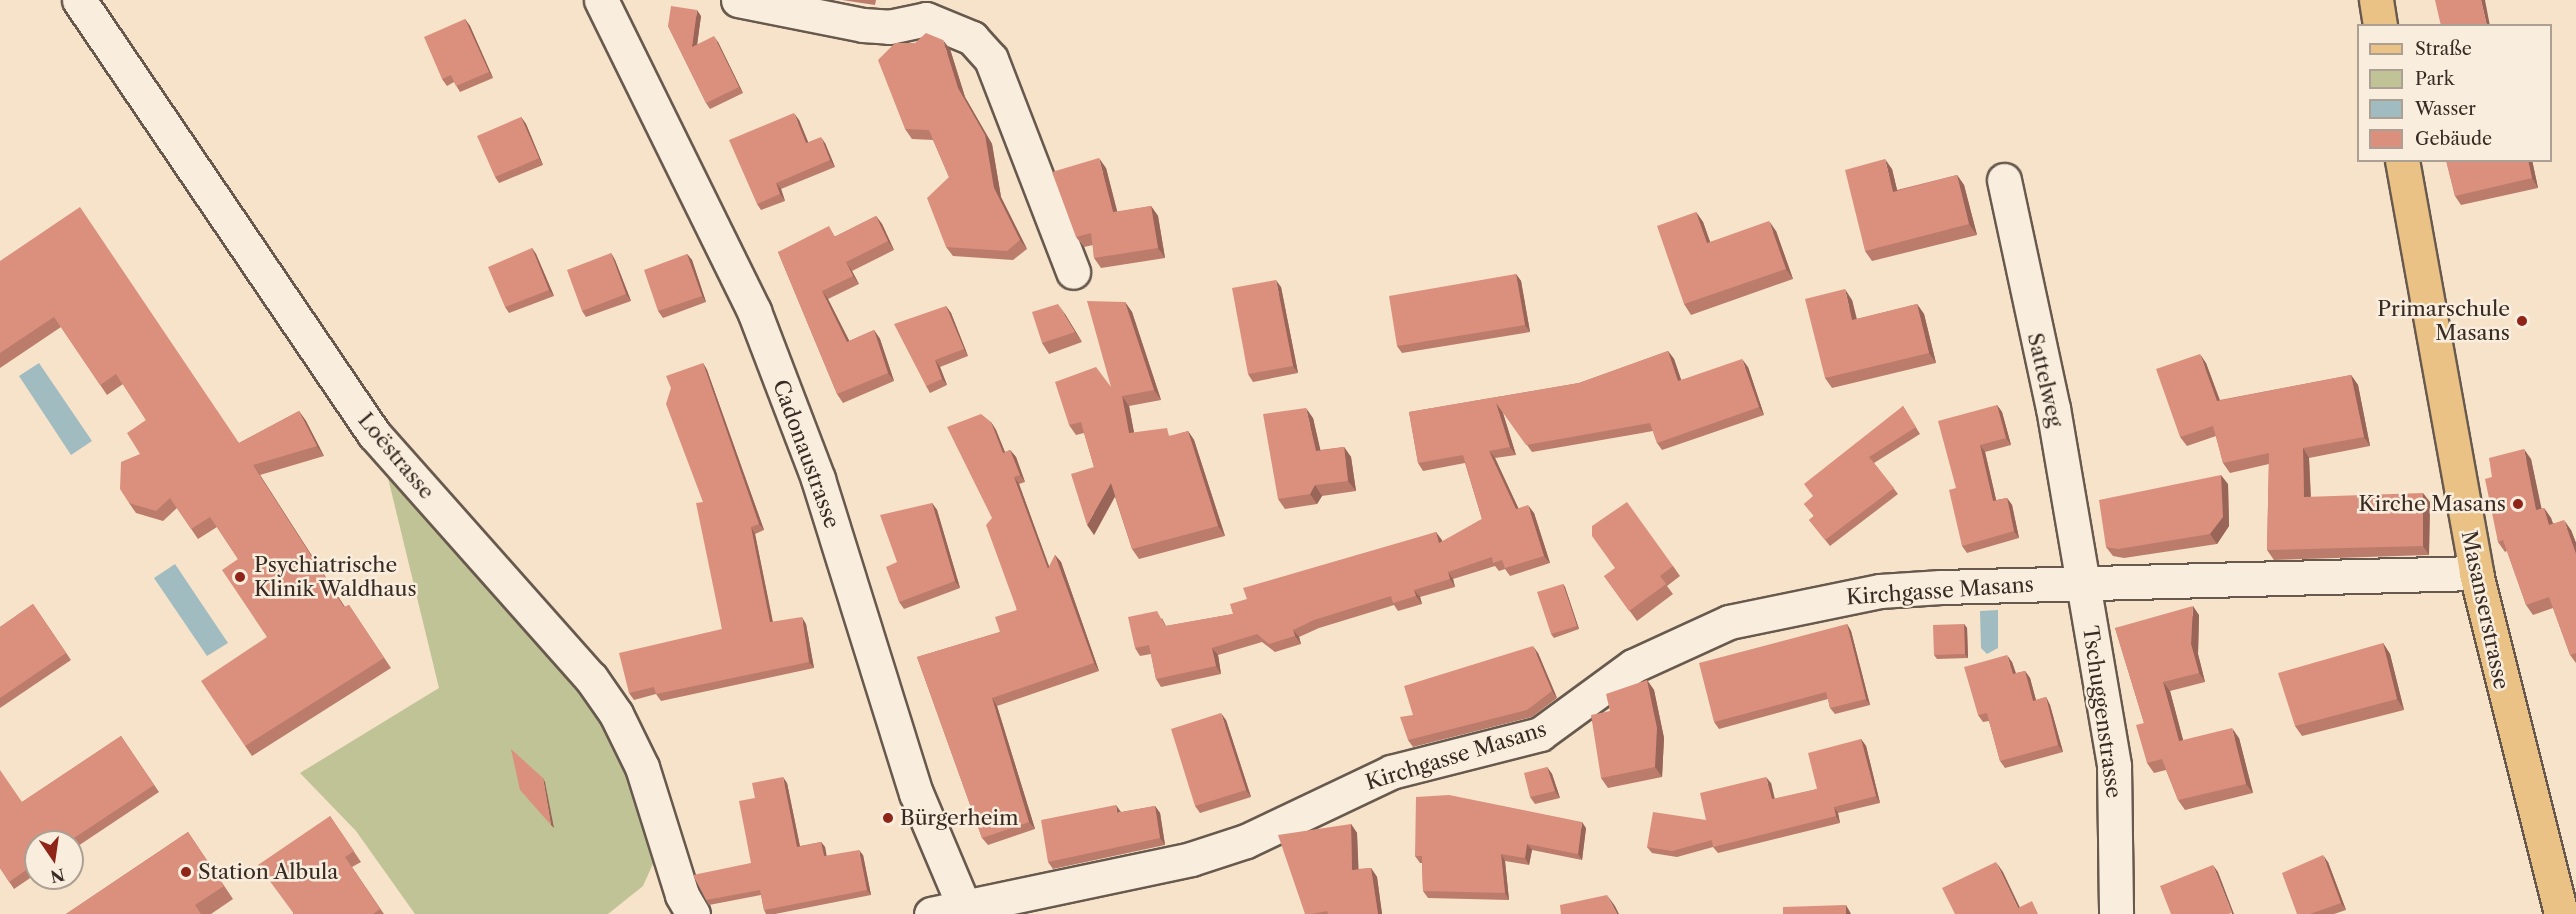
<!DOCTYPE html>
<meta charset="utf-8">
<style>
body{margin:0}
#map{position:relative;width:2576px;height:914px;overflow:hidden;background:#f6e3ca;font-family:"Libre Caslon Text",serif}
div>[style]{position:absolute}
[style*='--x']{left:calc(var(--x)*1px);top:calc(var(--y)*1px);width:calc(var(--w)*1px);rotate:calc(var(--a)*1deg)}
.green>*{inset:0;background:#c0c395}
.water>*{inset:0;background:#a0bcc0}
.roads{filter:drop-shadow(2px 0 #68594e) drop-shadow(-2px 0 #68594e) drop-shadow(0 2px #68594e) drop-shadow(0 -2px #68594e)}
.minor>*{height:33px;margin:-16.5px;padding:0 16.5px;transform-origin:16.5px;border-radius:16.5px;background:#f9eddd}
.primary>*{height:33px;margin:-16.5px;padding:0 16.5px;transform-origin:16.5px;border-radius:16.5px;background:#ebc285}
.wall>*{inset:0;background:#bc7c6c}
.shaded-wall>*{inset:0;background:#996558}
.building>*{inset:0;background:#db907e}
.dots>*{width:16px;height:16px;translate:-50% -50%;box-sizing:border-box;border:3px solid #f9eddd;border-radius:50%}
span{translate:-50% -50%;white-space:nowrap;text-align:center;line-height:1.15;-webkit-text-stroke:5px #f9eddd;paint-order:stroke}
.poi-label{font-size:21px;color:#382b24}
.right{translate:-100% -50%;text-align:right}
.left{translate:0 -50%;text-align:left}
.street-label{font-size:21px;color:#382b24}
.legend{position:absolute;left:2357px;top:24px;width:195px;height:138px;box-sizing:border-box;background:#f9eddd;border:2px solid #ac9f93;margin:0;padding:8px 10px;list-style:none;font-size:18px;color:#382b24}
.legend li{display:flex;align-items:center;gap:12px;height:30px}
.legend b{width:30px;border:2px solid #ac9f93}
.north{position:absolute;left:24px;top:830px;width:60px;height:60px;box-sizing:border-box;background:#f9eddd;border:2px solid #ac9f93;border-radius:50%;rotate:167deg;font-size:16px;font-weight:700;line-height:24px;text-align:center;color:#382b24}
.north::after{content:'';display:block;margin:auto;width:21px;height:27px;background:#8f2418;clip-path:polygon(50% 0,100% 100%,50% 72%,0 100%)}
</style>
<div id="map">
<div class="green">
<i style="clip-path:polygon(388px 478px,594px 706px,640px 800px,656px 857px,643px 886px,608px 914px,415px 914px,356px 831px,300px 773px,439px 688px)"></i>
</div>
<div class="water">
<i style="clip-path:polygon(39px 363px,92px 441px,71px 455px,19px 376px)"></i>
<i style="clip-path:polygon(175px 564px,228px 643px,207px 656px,154px 578px)"></i>
<i style="clip-path:polygon(1998px 610px,1998px 648px,1987px 654px,1981px 648px,1980px 611px)"></i>
</div>
<div class="roads">
<div class="minor">
<i style="--x:79;--y:0;--w:525;--a:55.8"></i>
<i style="--x:374;--y:434;--w:327;--a:48.4"></i>
<i style="--x:591;--y:678;--w:44;--a:55.2"></i>
<i style="--x:616;--y:714;--w:59;--a:63.9"></i>
<i style="--x:642;--y:767;--w:134;--a:72.6"></i>
<i style="--x:682;--y:895;--w:22;--a:60"></i>
<i style="--x:601;--y:0;--w:347;--a:63.8"></i>
<i style="--x:754;--y:311;--w:180;--a:69.1"></i>
<i style="--x:818;--y:479;--w:329;--a:72.7"></i>
<i style="--x:916;--y:793;--w:131;--a:67.1"></i>
<i style="--x:738;--y:0;--w:127;--a:11.3"></i>
<i style="--x:863;--y:25;--w:26;--a:4"></i>
<i style="--x:889;--y:27;--w:38;--a:-12"></i>
<i style="--x:926;--y:19;--w:50;--a:22.4"></i>
<i style="--x:972;--y:38;--w:28;--a:48"></i>
<i style="--x:991;--y:59;--w:228;--a:68.9"></i>
<i style="--x:2004;--y:180;--w:233;--a:77.9"></i>
<i style="--x:2053;--y:408;--w:363;--a:80.3"></i>
<i style="--x:2114;--y:766;--w:148;--a:89.2"></i>
<i style="--x:931;--y:914;--w:266;--a:-11.9"></i>
<i style="--x:1191;--y:859;--w:58;--a:-18.1"></i>
<i style="--x:1246;--y:841;--w:161;--a:-25.4"></i>
<i style="--x:1391;--y:772;--w:154;--a:-14.3"></i>
<i style="--x:1540;--y:734;--w:115;--a:-36.2"></i>
<i style="--x:1633;--y:666;--w:106;--a:-24.6"></i>
<i style="--x:1729;--y:622;--w:154;--a:-11.6"></i>
<i style="--x:1880;--y:591;--w:61;--a:-3.8"></i>
<i style="--x:1941;--y:587;--w:535;--a:-1.5"></i>
</div>
<div class="primary">
<i style="--x:2376;--y:0;--w:26;--a:81"></i>
<i style="--x:2402;--y:160;--w:420;--a:79.8"></i>
<i style="--x:2476;--y:573;--w:351;--a:76"></i>
</div>
</div>
<div class="wall">
<i style="clip-path:polygon(842px 0,876px 0,875px 5px)"></i>
<i style="clip-path:polygon(701px 16px,697px 44px,718px 42px,743px 93px,710px 109px,706px 103px,668px 26px)"></i>
<i style="clip-path:polygon(465px 19px,470px 26px,493px 78px,460px 92px,454px 82px,447px 86px,442px 79px)"></i>
<i style="clip-path:polygon(950px 49px,965px 97px,992px 144px,1001px 197px,1027px 249px,1013px 260px,953px 256px,946px 247px,949px 177px,933px 140px,912px 139px,905px 129px)"></i>
<i style="clip-path:polygon(521px 117px,526px 124px,543px 165px,499px 183px,495px 177px)"></i>
<i style="clip-path:polygon(799px 120px,808px 142px,825px 143px,835px 167px,781px 189px,785px 201px,761px 210px,757px 204px)"></i>
<i style="clip-path:polygon(2446px 160px,2532px 160px,2538px 188px,2461px 205px,2455px 196px)"></i>
<i style="clip-path:polygon(1106px 168px,1117px 212px,1151px 206px,1158px 216px,1165px 258px,1101px 268px,1094px 258px,1093px 245px,1084px 247px,1076px 237px)"></i>
<i style="clip-path:polygon(1892px 169px,1897px 190px,1957px 175px,1964px 185px,1977px 235px,1872px 261px,1865px 251px)"></i>
<i style="clip-path:polygon(1696px 212px,1703px 222px,1710px 242px,1776px 231px,1793px 279px,1691px 315px,1684px 304px)"></i>
<i style="clip-path:polygon(876px 216px,882px 224px,894px 250px,852px 271px,859px 284px,828px 299px,849px 341px,874px 330px,880px 339px,894px 381px,843px 403px,837px 394px,778px 252px,836px 236px)"></i>
<i style="clip-path:polygon(532px 248px,536px 254px,554px 296px,509px 313px,505px 307px)"></i>
<i style="clip-path:polygon(611px 253px,615px 260px,631px 301px,586px 317px,582px 311px)"></i>
<i style="clip-path:polygon(687px 254px,692px 260px,706px 302px,663px 318px,658px 311px)"></i>
<i style="clip-path:polygon(0 261px,239px 443px,299px 411px,306px 421px,324px 456px,260px 475px,345px 607px,349px 605px,391px 668px,252px 756px,245px 746px,267px 637px,238px 559px,217px 527px,198px 539px,177px 508px,163px 521px,136px 513px,129px 503px,140px 454px,146px 420px,123px 384px,107px 395px,61px 327px,0 368px)"></i>
<i style="clip-path:polygon(1516px 274px,1521px 281px,1530px 332px,1402px 353px,1397px 346px)"></i>
<i style="clip-path:polygon(1281px 287px,1298px 373px,1253px 382px,1248px 374px)"></i>
<i style="clip-path:polygon(1852px 300px,1857px 319px,1917px 304px,1924px 314px,1936px 363px,1832px 388px,1825px 378px)"></i>
<i style="clip-path:polygon(1125px 302px,1132px 312px,1161px 400px,1129px 406px,1134px 433px,1172px 436px,1188px 431px,1194px 440px,1225px 536px,1139px 559px,1132px 549px,1115px 497px,1094px 535px,1094px 467px,1084px 433px,1076px 435px,1069px 425px,1111px 387px)"></i>
<i style="clip-path:polygon(946px 306px,951px 313px,968px 356px,940px 367px,947px 385px,930px 393px,926px 386px)"></i>
<i style="clip-path:polygon(1065px 314px,1082px 342px,1049px 354px,1042px 343px)"></i>
<i style="clip-path:polygon(1668px 351px,1674px 359px,1681px 380px,1748px 367px,1764px 415px,1662px 450px,1657px 443px,1653px 431px,1532px 452px,1502px 410px,1516px 455px,1495px 458px,1518px 508px,1534px 513px,1550px 563px,1510px 576px,1505px 569px,1499px 571px,1495px 566px,1453px 579px,1455px 587px,1420px 597px,1422px 604px,1398px 611px,1394px 605px,1319px 628px,1299px 637px,1301px 644px,1275px 652px,1262px 642px,1218px 655px,1221px 674px,1161px 687px,1156px 679px,1151px 654px,1140px 656px,1135px 648px,1162px 618px,1166px 626px,1233px 614px,1247px 599px,1436px 532px,1442px 542px,1482px 519px,1465px 463px,1423px 471px,1418px 463px,1409px 412px,1579px 383px)"></i>
<i style="clip-path:polygon(703px 363px,707px 370px,764px 530px,755px 534px,773px 622px,806px 624px,814px 668px,661px 701px,656px 694px,634px 700px,629px 693px,722px 629px,703px 502px)"></i>
<i style="clip-path:polygon(2206px 363px,2220px 400px,2351px 375px,2358px 385px,2370px 446px,2309px 458px,2311px 497px,2430px 502px,2429px 555px,2274px 560px,2267px 550px,2269px 464px,2230px 473px,2223px 463px,2216px 436px,2187px 446px,2180px 437px)"></i>
<i style="clip-path:polygon(1997px 405px,2002px 412px,2011px 445px,1985px 452px,1996px 500px,2007px 498px,2012px 505px,2019px 538px,1967px 553px,1962px 546px,1956px 488px)"></i>
<i style="clip-path:polygon(1903px 406px,1920px 434px,1874px 463px,1898px 494px,1830px 546px,1809px 520px,1814px 516px,1804px 504px,1813px 497px)"></i>
<i style="clip-path:polygon(1313px 418px,1320px 450px,1344px 447px,1351px 457px,1356px 491px,1322px 496px,1317px 504px,1285px 509px,1278px 499px)"></i>
<i style="clip-path:polygon(991px 422px,996px 430px,1005px 452px,1010px 450px,1016px 457px,1025px 482px,1019px 484px,1049px 567px,1055px 555px,1061px 562px,1099px 671px,997px 706px,1035px 829px,988px 845px,982px 838px,917px 657px,1000px 632px,1017px 610px,992px 518px)"></i>
<i style="clip-path:polygon(2531px 459px,2541px 509px,2544px 508px,2551px 518px,2553px 523px,2571px 530px,2576px 543px,2576px 663px,2570px 655px,2553px 608px,2533px 615px,2526px 605px,2507px 551px,2505px 552px,2498px 542px,2492px 477px)"></i>
<i style="clip-path:polygon(2228px 484px,2229px 526px,2217px 544px,2124px 558px,2113px 556px,2106px 547px)"></i>
<i style="clip-path:polygon(932px 503px,937px 510px,960px 588px,904px 609px,899px 602px,897px 562px)"></i>
<i style="clip-path:polygon(1673px 566px,1680px 576px,1667px 586px,1673px 594px,1637px 621px,1604px 576px)"></i>
<i style="clip-path:polygon(1563px 584px,1565px 587px,1579px 629px,1554px 638px,1551px 634px)"></i>
<i style="clip-path:polygon(33px 604px,71px 660px,0 708px,0 627px)"></i>
<i style="clip-path:polygon(2199px 615px,2198px 654px,2205px 682px,2170px 691px,2183px 740px,2239px 738px,2253px 793px,2185px 810px,2178px 800px,2166px 770px,2154px 773px,2147px 763px,2144px 723px,2115px 628px)"></i>
<i style="clip-path:polygon(1847px 624px,1851px 631px,1870px 705px,1835px 714px,1830px 708px,1828px 699px,1719px 729px,1714px 722px)"></i>
<i style="clip-path:polygon(1964px 624px,1967px 628px,1968px 658px,1937px 659px,1934px 655px)"></i>
<i style="clip-path:polygon(2383px 643px,2390px 654px,2404px 710px,2302px 736px,2295px 726px)"></i>
<i style="clip-path:polygon(1538px 653px,1557px 698px,1532px 717px,1413px 747px,1408px 740px,1413px 715px)"></i>
<i style="clip-path:polygon(2012px 662px,2016px 673px,2025px 671px,2030px 678px,2036px 700px,2046px 697px,2050px 705px,2063px 752px,2005px 768px,2000px 761px,1989px 721px,1983px 722px,1978px 715px)"></i>
<i style="clip-path:polygon(1647px 680px,1654px 690px,1664px 738px,1662px 777px,1608px 788px,1601px 778px,1610px 711px)"></i>
<i style="clip-path:polygon(1226px 720px,1251px 797px,1200px 813px,1195px 806px)"></i>
<i style="clip-path:polygon(121px 736px,159px 792px,72px 850px,72px 842px,36px 842px,36px 874px,14px 889px,0 868px,22px 802px)"></i>
<i style="clip-path:polygon(1861px 739px,1866px 746px,1880px 803px,1838px 813px,1840px 823px,1718px 853px,1713px 847px,1677px 857px,1652px 853px,1647px 847px,1706px 820px,1771px 783px,1775px 799px,1817px 789px)"></i>
<i style="clip-path:polygon(1547px 767px,1552px 774px,1560px 798px,1535px 804px,1530px 797px)"></i>
<i style="clip-path:polygon(787px 783px,800px 846px,821px 842px,825px 847px,826px 856px,863px 855px,871px 895px,775px 914px,766px 914px,764px 910px,761px 895px,709px 905px,706px 900px,751px 863px,755px 798px)"></i>
<i style="clip-path:polygon(1155px 806px,1160px 813px,1165px 845px,1053px 869px,1048px 862px,1121px 812px)"></i>
<i style="clip-path:polygon(330px 816px,361px 862px,352px 867px,384px 914px,293px 914px)"></i>
<i style="clip-path:polygon(1351px 824px,1357px 833px,1358px 869px,1371px 868px,1377px 877px,1382px 914px,1305px 914px)"></i>
<i style="clip-path:polygon(1586px 828px,1582px 860px,1532px 850px,1529px 865px,1505px 861px,1509px 900px,1428px 898px,1423px 891px,1422px 863px,1420px 863px,1415px 856px)"></i>
<i style="clip-path:polygon(188px 832px,233px 899px,211px 914px,66px 914px)"></i>
<i style="clip-path:polygon(2328px 862px,2346px 910px,2334px 914px,2297px 914px)"></i>
</div>
<div class="shaded-wall">
<i style="clip-path:polygon(2481px 0,2485px 0,2490px 26px,2487px 26px)"></i>
<i style="clip-path:polygon(697px 10px,701px 16px,696px 53px,692px 47px)"></i>
<i style="clip-path:polygon(465px 19px,470px 26px,493px 78px,489px 72px)"></i>
<i style="clip-path:polygon(714px 36px,718px 42px,743px 93px,739px 87px)"></i>
<i style="clip-path:polygon(943px 40px,950px 49px,965px 97px,992px 144px,1001px 197px,1027px 249px,1020px 240px,994px 188px,958px 88px)"></i>
<i style="clip-path:polygon(794px 113px,799px 120px,811px 149px,806px 143px)"></i>
<i style="clip-path:polygon(521px 117px,526px 124px,543px 165px,539px 158px)"></i>
<i style="clip-path:polygon(821px 137px,825px 143px,835px 167px,830px 160px)"></i>
<i style="clip-path:polygon(1099px 158px,1106px 168px,1120px 222px,1113px 212px)"></i>
<i style="clip-path:polygon(1885px 159px,1892px 169px,1900px 202px,1893px 192px)"></i>
<i style="clip-path:polygon(2528px 160px,2532px 160px,2538px 188px,2532px 178px)"></i>
<i style="clip-path:polygon(1957px 175px,1964px 185px,1977px 235px,1969px 224px)"></i>
<i style="clip-path:polygon(776px 183px,781px 189px,785px 201px,780px 194px)"></i>
<i style="clip-path:polygon(1151px 206px,1158px 216px,1165px 258px,1158px 248px)"></i>
<i style="clip-path:polygon(1696px 212px,1703px 222px,1714px 253px,1707px 243px)"></i>
<i style="clip-path:polygon(876px 216px,882px 224px,894px 250px,888px 241px)"></i>
<i style="clip-path:polygon(1769px 221px,1776px 231px,1793px 279px,1786px 269px)"></i>
<i style="clip-path:polygon(532px 248px,536px 254px,554px 296px,549px 290px)"></i>
<i style="clip-path:polygon(611px 253px,615px 260px,631px 301px,626px 294px)"></i>
<i style="clip-path:polygon(687px 254px,692px 260px,706px 302px,702px 296px)"></i>
<i style="clip-path:polygon(846px 262px,852px 271px,859px 284px,853px 276px)"></i>
<i style="clip-path:polygon(1516px 274px,1521px 281px,1530px 332px,1525px 325px)"></i>
<i style="clip-path:polygon(1276px 280px,1281px 287px,1298px 373px,1293px 366px)"></i>
<i style="clip-path:polygon(1845px 289px,1852px 300px,1859px 330px,1852px 320px)"></i>
<i style="clip-path:polygon(822px 291px,828px 299px,854px 350px,847px 342px)"></i>
<i style="clip-path:polygon(1125px 302px,1132px 312px,1161px 400px,1154px 390px)"></i>
<i style="clip-path:polygon(1058px 304px,1065px 314px,1082px 342px,1075px 332px)"></i>
<i style="clip-path:polygon(1917px 304px,1924px 314px,1936px 363px,1929px 353px)"></i>
<i style="clip-path:polygon(946px 306px,951px 313px,968px 356px,964px 349px)"></i>
<i style="clip-path:polygon(874px 330px,880px 339px,894px 381px,888px 373px)"></i>
<i style="clip-path:polygon(1668px 351px,1674px 359px,1684px 388px,1678px 381px)"></i>
<i style="clip-path:polygon(2200px 354px,2206px 363px,2223px 410px,2217px 401px)"></i>
<i style="clip-path:polygon(1742px 359px,1748px 367px,1764px 415px,1759px 407px)"></i>
<i style="clip-path:polygon(935px 360px,940px 367px,947px 385px,942px 379px)"></i>
<i style="clip-path:polygon(703px 363px,707px 370px,764px 530px,759px 524px)"></i>
<i style="clip-path:polygon(2351px 375px,2358px 385px,2370px 446px,2364px 437px)"></i>
<i style="clip-path:polygon(1122px 396px,1129px 406px,1136px 443px,1129px 433px)"></i>
<i style="clip-path:polygon(1496px 403px,1502px 410px,1516px 455px,1510px 447px)"></i>
<i style="clip-path:polygon(1997px 405px,2002px 412px,2011px 445px,2006px 438px)"></i>
<i style="clip-path:polygon(1306px 408px,1313px 418px,1323px 461px,1316px 451px)"></i>
<i style="clip-path:polygon(299px 411px,306px 421px,324px 456px,317px 446px)"></i>
<i style="clip-path:polygon(991px 422px,996px 430px,1008px 460px,1003px 453px)"></i>
<i style="clip-path:polygon(1188px 431px,1194px 440px,1225px 536px,1218px 526px)"></i>
<i style="clip-path:polygon(1980px 445px,1985px 452px,1998px 508px,1993px 501px)"></i>
<i style="clip-path:polygon(1344px 447px,1351px 457px,1356px 491px,1348px 481px)"></i>
<i style="clip-path:polygon(2303px 448px,2309px 458px,2311px 507px,2304px 497px)"></i>
<i style="clip-path:polygon(2524px 449px,2531px 459px,2544px 520px,2536px 510px)"></i>
<i style="clip-path:polygon(1010px 450px,1016px 457px,1025px 482px,1020px 475px)"></i>
<i style="clip-path:polygon(1489px 451px,1495px 458px,1522px 516px,1516px 509px)"></i>
<i style="clip-path:polygon(253px 465px,260px 475px,351px 617px,344px 607px)"></i>
<i style="clip-path:polygon(2221px 475px,2228px 484px,2229px 526px,2217px 544px,2210px 534px)"></i>
<i style="clip-path:polygon(1014px 477px,1019px 484px,1053px 577px,1048px 569px)"></i>
<i style="clip-path:polygon(1111px 483px,1117px 492px,1094px 535px,1087px 525px)"></i>
<i style="clip-path:polygon(1315px 485px,1322px 496px,1317px 504px,1310px 494px)"></i>
<i style="clip-path:polygon(2423px 493px,2430px 502px,2429px 555px,2423px 546px)"></i>
<i style="clip-path:polygon(2007px 498px,2012px 505px,2019px 538px,2014px 531px)"></i>
<i style="clip-path:polygon(932px 503px,937px 510px,960px 588px,955px 581px)"></i>
<i style="clip-path:polygon(1528px 505px,1534px 513px,1550px 563px,1544px 556px)"></i>
<i style="clip-path:polygon(2544px 508px,2551px 518px,2556px 535px,2549px 525px)"></i>
<i style="clip-path:polygon(2564px 520px,2571px 530px,2576px 543px,2576px 554px)"></i>
<i style="clip-path:polygon(751px 527px,755px 534px,774px 629px,770px 622px)"></i>
<i style="clip-path:polygon(1436px 532px,1442px 540px,1445px 551px,1439px 543px)"></i>
<i style="clip-path:polygon(1055px 555px,1061px 562px,1099px 671px,1094px 663px)"></i>
<i style="clip-path:polygon(1448px 572px,1453px 579px,1455px 587px,1450px 579px)"></i>
<i style="clip-path:polygon(1563px 584px,1565px 587px,1579px 629px,1577px 626px)"></i>
<i style="clip-path:polygon(1414px 590px,1420px 597px,1422px 604px,1416px 596px)"></i>
<i style="clip-path:polygon(2193px 606px,2199px 615px,2198px 654px,2205px 682px,2199px 673px,2191px 644px)"></i>
<i style="clip-path:polygon(802px 617px,806px 624px,814px 668px,809px 662px)"></i>
<i style="clip-path:polygon(1847px 624px,1851px 631px,1870px 705px,1866px 699px)"></i>
<i style="clip-path:polygon(1964px 624px,1967px 628px,1968px 658px,1965px 654px)"></i>
<i style="clip-path:polygon(1293px 630px,1299px 637px,1301px 644px,1295px 636px)"></i>
<i style="clip-path:polygon(2383px 643px,2390px 654px,2404px 710px,2397px 699px)"></i>
<i style="clip-path:polygon(1533px 646px,1538px 653px,1557px 698px,1552px 691px)"></i>
<i style="clip-path:polygon(1212px 648px,1218px 655px,1221px 674px,1216px 666px)"></i>
<i style="clip-path:polygon(2007px 655px,2012px 662px,2018px 681px,2013px 674px)"></i>
<i style="clip-path:polygon(2025px 671px,2030px 678px,2038px 708px,2033px 701px)"></i>
<i style="clip-path:polygon(1647px 680px,1654px 690px,1664px 738px,1662px 777px,1655px 767px)"></i>
<i style="clip-path:polygon(2163px 682px,2170px 691px,2186px 751px,2179px 741px)"></i>
<i style="clip-path:polygon(2046px 697px,2050px 705px,2063px 752px,2058px 745px)"></i>
<i style="clip-path:polygon(992px 698px,997px 706px,1035px 829px,1029px 822px)"></i>
<i style="clip-path:polygon(1221px 713px,1226px 720px,1251px 797px,1246px 790px)"></i>
<i style="clip-path:polygon(2232px 728px,2239px 738px,2253px 793px,2246px 784px)"></i>
<i style="clip-path:polygon(1861px 739px,1866px 746px,1880px 803px,1876px 796px)"></i>
<i style="clip-path:polygon(1547px 767px,1552px 774px,1560px 798px,1555px 791px)"></i>
<i style="clip-path:polygon(783px 777px,787px 783px,801px 852px,797px 847px)"></i>
<i style="clip-path:polygon(1766px 777px,1771px 783px,1776px 806px,1772px 799px)"></i>
<i style="clip-path:polygon(543px 778px,545px 782px,554px 828px,551px 825px)"></i>
<i style="clip-path:polygon(1116px 805px,1121px 812px,1117px 813px)"></i>
<i style="clip-path:polygon(1155px 806px,1160px 813px,1165px 845px,1160px 838px)"></i>
<i style="clip-path:polygon(1834px 807px,1838px 813px,1840px 823px,1836px 816px)"></i>
<i style="clip-path:polygon(1582px 822px,1586px 828px,1582px 860px,1578px 854px)"></i>
<i style="clip-path:polygon(1351px 824px,1357px 833px,1359px 879px,1352px 870px)"></i>
<i style="clip-path:polygon(821px 842px,825px 847px,828px 862px,824px 856px)"></i>
<i style="clip-path:polygon(1527px 844px,1532px 850px,1529px 865px,1525px 858px)"></i>
<i style="clip-path:polygon(859px 850px,863px 855px,871px 895px,867px 890px)"></i>
<i style="clip-path:polygon(1501px 854px,1505px 861px,1509px 900px,1505px 893px)"></i>
<i style="clip-path:polygon(2323px 855px,2328px 862px,2346px 910px,2341px 903px)"></i>
<i style="clip-path:polygon(1996px 862px,2003px 872px,2023px 914px,2018px 908px)"></i>
<i style="clip-path:polygon(2213px 865px,2218px 872px,2234px 914px,2232px 914px,2232px 913px)"></i>
<i style="clip-path:polygon(1371px 868px,1377px 877px,1382px 914px,1378px 914px)"></i>
<i style="clip-path:polygon(1607px 895px,1615px 906px,1619px 914px,1617px 914px)"></i>
<i style="clip-path:polygon(1846px 905px,1850px 912px,1851px 914px,1846px 914px)"></i>
</div>
<div class="building">
<i style="clip-path:polygon(2435px 0,2481px 0,2487px 26px,2441px 26px)"></i>
<i style="clip-path:polygon(671px 6px,697px 10px,692px 47px,714px 36px,739px 87px,706px 103px,668px 26px)"></i>
<i style="clip-path:polygon(465px 19px,489px 72px,456px 86px,451px 75px,442px 79px,424px 37px)"></i>
<i style="clip-path:polygon(926px 33px,943px 40px,958px 88px,985px 135px,994px 188px,1020px 240px,1007px 251px,946px 247px,927px 198px,949px 177px,929px 130px,905px 129px,878px 60px,895px 43px,915px 43px)"></i>
<i style="clip-path:polygon(794px 113px,806px 143px,821px 137px,830px 160px,776px 183px,780px 194px,757px 204px,729px 140px)"></i>
<i style="clip-path:polygon(521px 117px,539px 158px,495px 177px,477px 136px)"></i>
<i style="clip-path:polygon(1099px 158px,1113px 212px,1151px 206px,1158px 248px,1094px 258px,1091px 233px,1076px 237px,1052px 172px)"></i>
<i style="clip-path:polygon(1885px 159px,1893px 192px,1957px 175px,1969px 224px,1865px 251px,1845px 170px)"></i>
<i style="clip-path:polygon(2446px 160px,2528px 160px,2532px 178px,2455px 196px)"></i>
<i style="clip-path:polygon(80px 207px,239px 443px,299px 411px,317px 446px,253px 465px,344px 607px,349px 605px,384px 658px,245px 746px,201px 681px,267px 637px,222px 570px,238px 559px,210px 517px,191px 529px,170px 498px,156px 511px,129px 503px,120px 489px,121px 462px,140px 454px,127px 433px,146px 420px,116px 374px,100px 385px,54px 317px,0 353px,0 261px)"></i>
<i style="clip-path:polygon(1696px 212px,1707px 243px,1769px 221px,1786px 269px,1684px 304px,1657px 226px)"></i>
<i style="clip-path:polygon(876px 216px,888px 241px,846px 262px,853px 276px,822px 291px,847px 342px,874px 330px,888px 373px,837px 394px,778px 252px,829px 226px,835px 237px)"></i>
<i style="clip-path:polygon(532px 248px,549px 290px,505px 307px,488px 267px)"></i>
<i style="clip-path:polygon(611px 253px,626px 294px,582px 311px,567px 270px)"></i>
<i style="clip-path:polygon(687px 254px,702px 296px,658px 311px,644px 270px)"></i>
<i style="clip-path:polygon(1516px 274px,1525px 325px,1397px 346px,1389px 296px)"></i>
<i style="clip-path:polygon(1276px 280px,1293px 366px,1248px 374px,1232px 288px)"></i>
<i style="clip-path:polygon(1845px 289px,1852px 320px,1917px 304px,1929px 353px,1825px 378px,1805px 299px)"></i>
<i style="clip-path:polygon(1087px 301px,1125px 302px,1154px 390px,1122px 396px,1129px 433px,1167px 428px,1169px 436px,1188px 431px,1218px 526px,1132px 549px,1111px 483px,1087px 525px,1071px 474px,1094px 467px,1081px 422px,1069px 425px,1055px 382px,1096px 367px,1111px 387px)"></i>
<i style="clip-path:polygon(1058px 304px,1075px 332px,1042px 343px,1032px 312px)"></i>
<i style="clip-path:polygon(946px 306px,964px 349px,935px 360px,942px 379px,926px 386px,894px 324px)"></i>
<i style="clip-path:polygon(1668px 351px,1678px 381px,1742px 359px,1759px 407px,1657px 443px,1650px 423px,1526px 445px,1496px 403px,1510px 447px,1489px 451px,1516px 509px,1528px 505px,1544px 556px,1505px 568px,1502px 560px,1493px 563px,1492px 557px,1448px 572px,1450px 579px,1414px 590px,1416px 596px,1393px 603px,1391px 596px,1314px 620px,1293px 630px,1295px 636px,1269px 644px,1257px 634px,1212px 648px,1216px 666px,1156px 679px,1149px 645px,1135px 648px,1128px 617px,1157px 611px,1165px 626px,1233px 614px,1230px 604px,1247px 599px,1243px 588px,1436px 532px,1439px 543px,1482px 519px,1463px 455px,1418px 463px,1409px 412px,1579px 383px)"></i>
<i style="clip-path:polygon(2200px 354px,2217px 401px,2351px 375px,2364px 437px,2303px 448px,2304px 497px,2423px 493px,2423px 546px,2267px 550px,2269px 453px,2223px 463px,2213px 426px,2180px 437px,2156px 369px)"></i>
<i style="clip-path:polygon(703px 363px,759px 524px,751px 527px,770px 622px,802px 617px,809px 662px,656px 694px,654px 687px,629px 693px,619px 653px,722px 629px,696px 503px,703px 502px,666px 404px,671px 388px,666px 376px)"></i>
<i style="clip-path:polygon(1997px 405px,2006px 438px,1980px 445px,1993px 501px,2007px 498px,2014px 531px,1962px 546px,1949px 490px,1956px 488px,1938px 421px)"></i>
<i style="clip-path:polygon(1903px 406px,1916px 427px,1869px 457px,1894px 488px,1825px 540px,1809px 520px,1814px 516px,1804px 504px,1813px 496px,1804px 484px)"></i>
<i style="clip-path:polygon(1306px 408px,1316px 451px,1344px 447px,1348px 481px,1315px 485px,1310px 494px,1278px 499px,1263px 414px)"></i>
<i style="clip-path:polygon(981px 414px,991px 422px,1003px 453px,1010px 450px,1020px 475px,1014px 477px,1048px 569px,1055px 555px,1094px 663px,992px 698px,1029px 822px,982px 838px,917px 657px,1000px 632px,995px 617px,1017px 610px,986px 525px,992px 518px,947px 427px)"></i>
<i style="clip-path:polygon(2524px 449px,2536px 510px,2544px 508px,2549px 525px,2564px 520px,2576px 554px,2576px 653px,2570px 655px,2549px 597px,2526px 605px,2503px 540px,2498px 542px,2485px 479px,2492px 477px,2489px 458px)"></i>
<i style="clip-path:polygon(2221px 475px,2223px 517px,2210px 534px,2118px 549px,2106px 547px,2099px 500px)"></i>
<i style="clip-path:polygon(1627px 502px,1673px 566px,1660px 576px,1666px 584px,1629px 611px,1604px 576px,1615px 568px,1592px 536px,1592px 526px)"></i>
<i style="clip-path:polygon(932px 503px,955px 581px,899px 602px,886px 567px,897px 562px,880px 515px)"></i>
<i style="clip-path:polygon(1563px 584px,1577px 626px,1551px 634px,1537px 592px)"></i>
<i style="clip-path:polygon(33px 604px,66px 653px,0 698px,0 627px)"></i>
<i style="clip-path:polygon(2193px 606px,2191px 644px,2199px 673px,2163px 682px,2179px 741px,2232px 728px,2246px 784px,2178px 800px,2162px 759px,2147px 763px,2136px 725px,2144px 723px,2115px 628px)"></i>
<i style="clip-path:polygon(1847px 624px,1866px 699px,1830px 708px,1826px 692px,1714px 722px,1699px 663px)"></i>
<i style="clip-path:polygon(1964px 624px,1965px 654px,1934px 655px,1933px 625px)"></i>
<i style="clip-path:polygon(2383px 643px,2397px 699px,2295px 726px,2278px 673px)"></i>
<i style="clip-path:polygon(1533px 646px,1552px 691px,1527px 710px,1408px 740px,1400px 717px,1413px 715px,1404px 686px)"></i>
<i style="clip-path:polygon(2007px 655px,2013px 674px,2025px 671px,2033px 701px,2046px 697px,2058px 745px,2000px 761px,1987px 713px,1978px 715px,1964px 667px)"></i>
<i style="clip-path:polygon(1647px 680px,1657px 728px,1655px 767px,1601px 778px,1591px 715px,1610px 711px,1606px 694px)"></i>
<i style="clip-path:polygon(1221px 713px,1246px 790px,1195px 806px,1171px 729px)"></i>
<i style="clip-path:polygon(121px 736px,154px 785px,68px 842px,36px 842px,36px 863px,9px 882px,0 868px,0 770px,22px 802px)"></i>
<i style="clip-path:polygon(1861px 739px,1876px 796px,1834px 807px,1836px 816px,1713px 847px,1712px 840px,1672px 851px,1647px 847px,1653px 812px,1706px 820px,1700px 793px,1766px 777px,1772px 799px,1817px 789px,1808px 753px)"></i>
<i style="clip-path:polygon(511px 749px,543px 778px,551px 825px,520px 790px)"></i>
<i style="clip-path:polygon(1547px 767px,1555px 791px,1530px 797px,1524px 773px)"></i>
<i style="clip-path:polygon(783px 777px,797px 847px,821px 842px,824px 856px,859px 850px,867px 890px,764px 910px,760px 890px,706px 900px,693px 875px,751px 863px,739px 801px,755px 798px,752px 783px)"></i>
<i style="clip-path:polygon(1449px 795px,1582px 822px,1578px 854px,1527px 844px,1525px 858px,1501px 854px,1505px 893px,1423px 891px,1422px 856px,1415px 856px,1416px 797px)"></i>
<i style="clip-path:polygon(1116px 805px,1117px 813px,1155px 806px,1160px 838px,1048px 862px,1041px 820px)"></i>
<i style="clip-path:polygon(330px 816px,354px 851px,345px 857px,380px 909px,373px 914px,294px 914px,258px 865px)"></i>
<i style="clip-path:polygon(1351px 824px,1352px 870px,1371px 868px,1378px 914px,1328px 914px,1327px 911px,1312px 914px,1305px 914px,1278px 835px)"></i>
<i style="clip-path:polygon(188px 832px,224px 886px,195px 905px,201px 914px,66px 914px)"></i>
<i style="clip-path:polygon(2323px 855px,2341px 903px,2310px 914px,2297px 914px,2282px 873px)"></i>
<i style="clip-path:polygon(1996px 862px,2018px 908px,2032px 901px,2038px 914px,1955px 914px,1942px 888px)"></i>
<i style="clip-path:polygon(2213px 865px,2232px 913px,2228px 914px,2171px 914px,2160px 886px)"></i>
<i style="clip-path:polygon(1607px 895px,1617px 914px,1561px 914px,1560px 905px)"></i>
<i style="clip-path:polygon(1846px 905px,1846px 914px,1783px 914px,1783px 907px)"></i>
</div>
<div class="dots">
<i style="left:2522px;top:321px;background:#8f2418"></i>
<i style="left:2518px;top:504px;background:#8f2418"></i>
<i style="left:240px;top:577px;background:#8f2418"></i>
<i style="left:888px;top:818px;background:#8f2418"></i>
<i style="left:186px;top:872px;background:#8f2418"></i>
</div>
<div class="poi-label">
<span class="right" style="left:2510px;top:321px">Primarschule<br>Masans</span>
<span class="right" style="left:2506px;top:504px">Kirche Masans</span>
<span class="left" style="left:254px;top:577px">Psychiatrische<br>Klinik Waldhaus</span>
<span class="left" style="left:900px;top:818px">Bürgerheim</span>
<span class="left" style="left:198px;top:872px">Station Albula</span>
</div>
<div class="street-label">
<span style="left:2045px;top:380px;rotate:77deg">Sattelweg</span>
<span style="left:806px;top:454px;rotate:70deg">Cadonaustrasse</span>
<span style="left:396px;top:456px;rotate:50deg">Loëstrasse</span>
<span style="left:1940px;top:591px;rotate:-4deg">Kirchgasse Masans</span>
<span style="left:2485px;top:610px;rotate:78deg">Masanserstrasse</span>
<span style="left:2102px;top:712px;rotate:82deg">Tschuggenstrasse</span>
<span style="left:1456px;top:756px;rotate:-17deg">Kirchgasse Masans</span>
</div>
<ul class="legend">
<li><b style="height:8px;background:#ebc285"></b>Straße</li>
<li><b style="height:16px;background:#c0c395"></b>Park</li>
<li><b style="height:16px;background:#a0bcc0"></b>Wasser</li>
<li><b style="height:16px;background:#db907e"></b>Gebäude</li>
</ul>
<div class="north">N</div>
</div>
